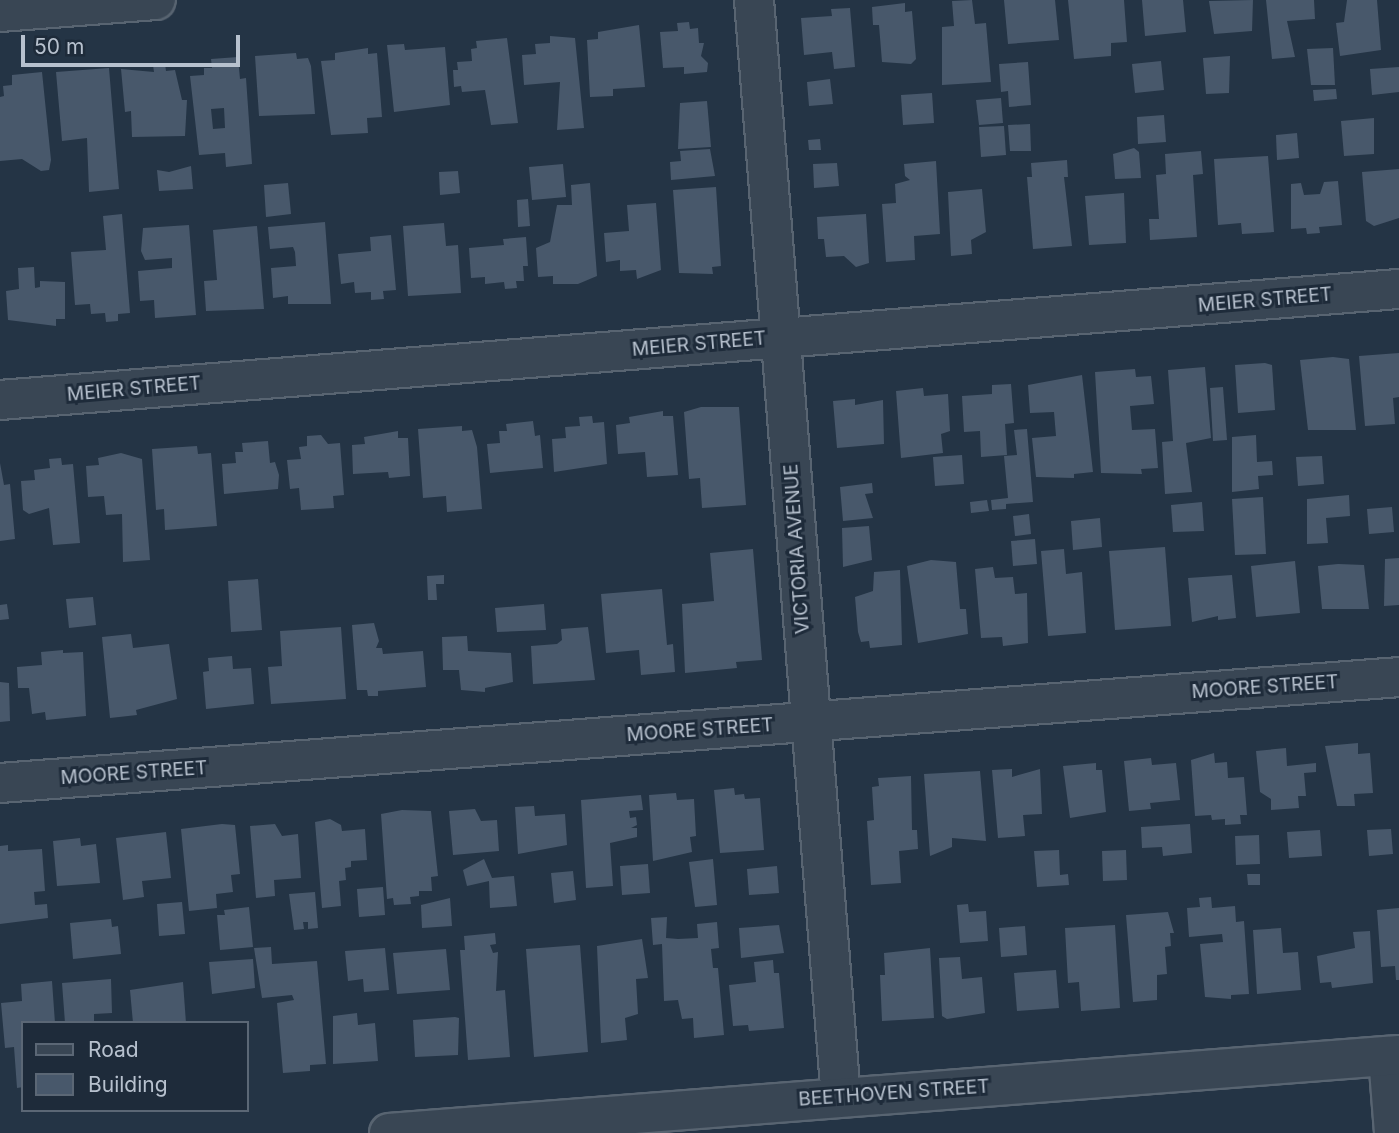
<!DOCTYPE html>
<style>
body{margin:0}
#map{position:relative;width:1399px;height:1133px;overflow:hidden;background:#243445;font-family:Inter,sans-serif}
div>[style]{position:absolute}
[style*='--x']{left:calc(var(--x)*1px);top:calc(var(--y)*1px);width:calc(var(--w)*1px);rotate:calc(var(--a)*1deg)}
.building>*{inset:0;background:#48586b}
.roads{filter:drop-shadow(2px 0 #586471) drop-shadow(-2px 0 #586471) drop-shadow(0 2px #586471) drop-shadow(0 -2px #586471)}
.minor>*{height:38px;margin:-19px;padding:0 19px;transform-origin:19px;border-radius:19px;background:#394654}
span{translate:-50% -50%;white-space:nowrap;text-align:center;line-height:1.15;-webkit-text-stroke:6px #1e2b3a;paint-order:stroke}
.street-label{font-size:19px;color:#b7c1ce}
.legend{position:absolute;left:21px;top:1021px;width:228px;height:91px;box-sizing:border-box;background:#1e2b3a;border:2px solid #5b6775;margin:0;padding:9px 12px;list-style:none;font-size:21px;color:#b7c1ce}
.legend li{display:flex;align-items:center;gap:14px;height:35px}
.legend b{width:35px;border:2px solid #5b6775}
.scale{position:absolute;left:21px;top:35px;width:219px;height:32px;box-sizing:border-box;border:4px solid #b7c1ce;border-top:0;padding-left:9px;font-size:21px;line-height:24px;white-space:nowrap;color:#b7c1ce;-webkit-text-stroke:5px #1e2b3a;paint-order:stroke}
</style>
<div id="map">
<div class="building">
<i style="clip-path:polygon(972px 0,975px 24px,986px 23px,991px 82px,942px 85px,942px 27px,954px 26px,952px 1px)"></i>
<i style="clip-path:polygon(1004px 0,1055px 0,1059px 40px,1008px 44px)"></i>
<i style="clip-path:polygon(1068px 0,1124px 0,1127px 42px,1111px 43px,1111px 56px,1074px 59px)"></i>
<i style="clip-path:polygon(1142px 0,1183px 0,1186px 32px,1145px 36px)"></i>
<i style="clip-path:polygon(1253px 0,1252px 31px,1214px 34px,1209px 1px)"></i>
<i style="clip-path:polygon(1266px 0,1314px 0,1315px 19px,1287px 21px,1295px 57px,1272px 59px)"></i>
<i style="clip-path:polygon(1347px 0,1377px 0,1381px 50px,1340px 56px,1336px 23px,1344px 22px)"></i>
<i style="clip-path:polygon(905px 3px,905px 12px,912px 11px,916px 59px,911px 64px,882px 62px,879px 25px,873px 25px,872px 7px)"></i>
<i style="clip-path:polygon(850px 8px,855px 67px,834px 69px,832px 52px,804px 55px,801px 18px,832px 16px,831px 9px)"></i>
<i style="clip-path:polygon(689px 22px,690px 29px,698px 28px,699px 43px,704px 43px,701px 56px,708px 63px,707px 72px,684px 74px,684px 67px,663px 68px,660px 32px,678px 31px,677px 23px)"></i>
<i style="clip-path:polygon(639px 25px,645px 87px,613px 89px,613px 96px,590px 97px,587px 40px,598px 39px,598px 32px)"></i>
<i style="clip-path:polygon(550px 36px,575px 38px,584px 128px,557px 130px,560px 82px,524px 85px,522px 55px,536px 54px,535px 44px,550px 43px)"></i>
<i style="clip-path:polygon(507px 38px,518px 123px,491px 125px,485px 90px,462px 92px,461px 86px,454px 87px,453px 70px,458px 70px,457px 62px,472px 61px,471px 49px,477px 48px,476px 41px)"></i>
<i style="clip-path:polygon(404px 44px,405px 50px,445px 47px,450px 105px,394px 112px,387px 45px)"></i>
<i style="clip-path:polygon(368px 48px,368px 54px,377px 53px,382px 117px,367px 118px,368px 133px,331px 135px,321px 61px,335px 60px,335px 53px)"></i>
<i style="clip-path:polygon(1333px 48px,1335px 85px,1311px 85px,1307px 49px)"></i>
<i style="clip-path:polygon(296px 53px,297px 59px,308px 58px,311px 66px,315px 114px,259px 116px,255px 56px)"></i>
<i style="clip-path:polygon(1230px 56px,1229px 93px,1206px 94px,1203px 58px)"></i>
<i style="clip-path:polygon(evenodd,238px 57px,240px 79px,246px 78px,252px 164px,226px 167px,225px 153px,199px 155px,190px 76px,204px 75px,204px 68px,212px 68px,211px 59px,238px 57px,224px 108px,225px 128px,213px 129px,211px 109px,224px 108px)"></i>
<i style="clip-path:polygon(1161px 61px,1164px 90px,1135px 93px,1132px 64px)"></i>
<i style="clip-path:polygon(1028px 62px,1031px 105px,1009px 107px,1008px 91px,1001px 92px,999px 64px)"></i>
<i style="clip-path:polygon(165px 64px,166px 71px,175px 70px,182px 100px,187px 100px,185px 136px,132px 137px,131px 111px,125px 112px,121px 69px,154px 72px,153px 65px)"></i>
<i style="clip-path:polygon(1399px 67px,1399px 92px,1372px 95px,1370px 69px)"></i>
<i style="clip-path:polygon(109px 68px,119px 189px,89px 192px,87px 138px,62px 141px,56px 72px)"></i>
<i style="clip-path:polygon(42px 72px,51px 160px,49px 170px,41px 171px,22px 159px,0 161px,0 97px,4px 96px,3px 86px,12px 85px,12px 75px)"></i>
<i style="clip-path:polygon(830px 79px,833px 104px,809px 106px,807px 82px)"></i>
<i style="clip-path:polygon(1336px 89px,1337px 99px,1314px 101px,1313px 90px)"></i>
<i style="clip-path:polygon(932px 93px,934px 123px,903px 125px,901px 95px)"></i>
<i style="clip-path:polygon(1001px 98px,1003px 123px,979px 125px,976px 100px)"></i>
<i style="clip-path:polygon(707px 101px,711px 147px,678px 149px,680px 103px)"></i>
<i style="clip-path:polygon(1164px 115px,1166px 142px,1138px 144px,1137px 117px)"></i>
<i style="clip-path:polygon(1374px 118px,1374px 154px,1344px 156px,1341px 121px)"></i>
<i style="clip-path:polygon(1030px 124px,1031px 151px,1010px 151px,1008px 125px)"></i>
<i style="clip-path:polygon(1004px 126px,1006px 155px,981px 157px,979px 127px)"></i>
<i style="clip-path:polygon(1297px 133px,1299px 158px,1277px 160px,1276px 135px)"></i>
<i style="clip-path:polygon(820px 139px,821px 150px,809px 150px,808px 140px)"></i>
<i style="clip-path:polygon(1134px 148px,1139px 152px,1141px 178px,1115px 179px,1113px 154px)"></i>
<i style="clip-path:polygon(710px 149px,715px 176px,671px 180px,670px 162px,681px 161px,680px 151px)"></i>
<i style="clip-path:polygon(1201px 151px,1203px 174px,1193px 175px,1197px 237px,1150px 240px,1149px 219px,1159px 219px,1156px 175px,1166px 174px,1165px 154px)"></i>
<i style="clip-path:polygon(1268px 156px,1274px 232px,1242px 234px,1241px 223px,1218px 225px,1214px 159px)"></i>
<i style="clip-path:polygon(1067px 160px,1068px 177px,1064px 177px,1072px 246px,1033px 249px,1027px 177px,1032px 177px,1031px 163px)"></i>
<i style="clip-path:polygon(936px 161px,940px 234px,914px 236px,915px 260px,886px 262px,882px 204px,896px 203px,895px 184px,910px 180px,905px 176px,904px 164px)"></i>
<i style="clip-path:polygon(837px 163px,839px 186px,814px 188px,813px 164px)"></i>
<i style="clip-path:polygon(563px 164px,566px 197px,532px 200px,529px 167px)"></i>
<i style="clip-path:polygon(191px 166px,193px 189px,159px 191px,157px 170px,169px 172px)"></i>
<i style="clip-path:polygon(1399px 169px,1399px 218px,1374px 226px,1366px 221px,1362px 172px)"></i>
<i style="clip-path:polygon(458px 171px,460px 193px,440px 195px,439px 172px)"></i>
<i style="clip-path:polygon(1338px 181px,1342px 225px,1319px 227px,1320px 233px,1307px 234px,1306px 228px,1291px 229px,1291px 184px,1301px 183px,1304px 195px,1320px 194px,1324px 182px)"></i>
<i style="clip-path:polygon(288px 183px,291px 214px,266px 217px,264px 185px)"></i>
<i style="clip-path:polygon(590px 183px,597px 276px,578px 284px,553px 284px,553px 276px,538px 277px,536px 248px,550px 242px,557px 205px,572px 205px,571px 185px)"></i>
<i style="clip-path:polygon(716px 187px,721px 266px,712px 267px,713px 274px,679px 273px,673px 190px)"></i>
<i style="clip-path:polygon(982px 189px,986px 232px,971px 240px,972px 254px,951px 256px,948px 192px)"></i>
<i style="clip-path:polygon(1124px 193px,1126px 243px,1089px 245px,1085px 196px)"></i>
<i style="clip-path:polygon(528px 199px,530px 226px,518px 227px,517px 200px)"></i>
<i style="clip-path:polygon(656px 203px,661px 270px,637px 279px,636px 270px,620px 271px,620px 260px,606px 262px,604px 233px,629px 231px,627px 205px)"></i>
<i style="clip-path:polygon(122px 214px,130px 313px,118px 314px,118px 321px,106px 322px,105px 313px,91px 314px,90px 304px,75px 305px,71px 252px,106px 250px,103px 216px)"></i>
<i style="clip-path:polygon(866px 214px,869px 263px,856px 267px,844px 256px,826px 257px,824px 239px,818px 239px,817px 217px)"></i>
<i style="clip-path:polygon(325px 222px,331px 304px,288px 304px,288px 296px,273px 298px,271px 268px,296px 266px,295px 252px,293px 247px,270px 249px,268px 227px)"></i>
<i style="clip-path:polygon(444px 223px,446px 246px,458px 245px,461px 293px,408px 296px,403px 226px)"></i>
<i style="clip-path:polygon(189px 225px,196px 315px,155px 318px,154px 300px,140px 301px,138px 271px,172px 268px,172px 258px,145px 260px,141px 251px,143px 228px)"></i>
<i style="clip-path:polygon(257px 226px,264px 309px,206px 311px,204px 281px,217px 280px,213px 230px)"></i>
<i style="clip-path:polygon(391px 235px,396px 290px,383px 291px,384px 299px,371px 300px,371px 292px,355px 293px,354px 282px,341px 284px,338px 254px,371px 251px,370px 237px)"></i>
<i style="clip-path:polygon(526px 237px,528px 266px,523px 266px,524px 281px,516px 281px,517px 288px,505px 289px,504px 282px,485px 284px,485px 277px,471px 278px,469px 248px,504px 245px,503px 239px)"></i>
<i style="clip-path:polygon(34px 267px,35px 288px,40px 287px,40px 281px,65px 282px,65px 319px,56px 319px,56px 326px,8px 320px,6px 291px,19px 289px,18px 268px)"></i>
<i style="clip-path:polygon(1399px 353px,1399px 397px,1393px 398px,1395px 424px,1365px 426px,1359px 356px)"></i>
<i style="clip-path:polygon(1333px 357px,1349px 359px,1356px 430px,1308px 430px,1300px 360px)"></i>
<i style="clip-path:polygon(1265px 363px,1272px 365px,1275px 410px,1238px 413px,1235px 365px)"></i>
<i style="clip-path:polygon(1205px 367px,1211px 438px,1186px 443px,1192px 492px,1165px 494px,1162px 442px,1173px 441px,1168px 370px)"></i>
<i style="clip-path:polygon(1135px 369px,1136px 377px,1151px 376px,1154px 404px,1130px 406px,1132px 430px,1155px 429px,1158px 468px,1141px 469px,1142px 474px,1101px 473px,1095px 372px)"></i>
<i style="clip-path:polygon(1082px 375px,1093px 472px,1074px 474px,1074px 478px,1036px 477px,1032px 438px,1056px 436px,1054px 412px,1030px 413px,1028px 385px)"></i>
<i style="clip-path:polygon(1011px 384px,1014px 423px,1005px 424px,1007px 455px,981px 457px,980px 431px,964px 432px,962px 396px,992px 394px,992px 385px)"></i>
<i style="clip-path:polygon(1223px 387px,1227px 440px,1213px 441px,1210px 388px)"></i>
<i style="clip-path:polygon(923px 388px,924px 396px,948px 394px,950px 431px,941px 434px,943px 453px,901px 458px,896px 391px)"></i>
<i style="clip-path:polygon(855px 399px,855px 405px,883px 400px,884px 444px,837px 448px,833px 401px)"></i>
<i style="clip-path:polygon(701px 407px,739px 407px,746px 505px,702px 508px,700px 478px,689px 479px,684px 412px)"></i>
<i style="clip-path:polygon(663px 411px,663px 416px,673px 416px,678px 475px,647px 477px,645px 452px,618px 454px,616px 425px,630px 423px,629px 417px)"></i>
<i style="clip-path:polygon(592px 416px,593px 423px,604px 422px,607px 464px,554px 472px,552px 439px,566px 438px,565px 427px,580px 426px,579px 417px)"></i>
<i style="clip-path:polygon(533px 421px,535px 436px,540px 435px,543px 468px,490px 473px,487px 444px,500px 443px,499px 431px,507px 431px,506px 424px)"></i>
<i style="clip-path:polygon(462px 426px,462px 431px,472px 430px,477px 447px,482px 509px,447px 512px,446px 496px,423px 498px,418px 429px)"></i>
<i style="clip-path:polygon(1027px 429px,1033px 502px,1006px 504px,1006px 509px,992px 510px,991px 500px,1008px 498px,1004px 456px,1017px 455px,1014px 430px)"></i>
<i style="clip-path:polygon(398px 431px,398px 438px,408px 438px,410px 476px,389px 478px,388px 472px,353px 474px,352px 445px,365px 444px,364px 437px)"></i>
<i style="clip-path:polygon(321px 435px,328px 444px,340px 443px,344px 495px,333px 496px,334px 508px,301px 510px,299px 488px,290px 489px,287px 460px,301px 459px,299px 447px,307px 446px,307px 436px)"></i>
<i style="clip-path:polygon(1256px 435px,1257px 462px,1272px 461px,1273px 475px,1258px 476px,1259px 489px,1232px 492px,1232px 437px)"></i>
<i style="clip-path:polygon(268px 441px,270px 463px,275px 462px,279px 475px,278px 489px,224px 494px,222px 464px,236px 463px,235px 452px,243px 452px,242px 443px)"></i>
<i style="clip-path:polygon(197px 446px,198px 454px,211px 453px,217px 526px,165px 530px,164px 509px,156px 510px,152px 449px)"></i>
<i style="clip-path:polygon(121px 453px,142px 459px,150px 560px,123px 562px,122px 514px,106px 515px,104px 496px,88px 497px,86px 466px,99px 465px,98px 458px)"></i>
<i style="clip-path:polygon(962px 455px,964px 484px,935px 486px,933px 457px)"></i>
<i style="clip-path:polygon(1322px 456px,1324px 484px,1298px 486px,1296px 457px)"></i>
<i style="clip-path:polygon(61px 458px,62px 465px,73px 464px,80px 543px,53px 545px,49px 508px,29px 514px,23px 510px,21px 481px,35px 480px,34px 470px,50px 468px,49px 459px)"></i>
<i style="clip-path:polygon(0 463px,4px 485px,10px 484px,15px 539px,0 541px)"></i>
<i style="clip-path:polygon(872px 483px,873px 493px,865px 494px,873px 518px,843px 521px,840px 487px)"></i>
<i style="clip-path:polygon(1349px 495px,1350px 516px,1326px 518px,1328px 543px,1307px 544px,1307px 499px)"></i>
<i style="clip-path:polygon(1263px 497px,1266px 554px,1235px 555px,1232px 499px)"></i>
<i style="clip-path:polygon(987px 500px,989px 511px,971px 513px,970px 502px)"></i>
<i style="clip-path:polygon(1202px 502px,1204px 531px,1173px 532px,1171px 505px)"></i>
<i style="clip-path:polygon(1392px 507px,1394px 532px,1369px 534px,1367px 509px)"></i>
<i style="clip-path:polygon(1029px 514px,1031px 534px,1015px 536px,1013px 516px)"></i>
<i style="clip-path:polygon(1100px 518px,1102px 547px,1073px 550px,1071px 521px)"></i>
<i style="clip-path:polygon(869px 526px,872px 560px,843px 567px,842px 528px)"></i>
<i style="clip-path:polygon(1035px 539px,1037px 564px,1013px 566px,1011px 541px)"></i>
<i style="clip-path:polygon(1165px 547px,1171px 626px,1115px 630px,1109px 551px)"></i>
<i style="clip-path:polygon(753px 549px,762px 660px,736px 662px,737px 668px,685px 673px,682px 604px,714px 601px,710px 553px)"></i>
<i style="clip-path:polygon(1064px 549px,1066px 574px,1082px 572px,1086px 633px,1048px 636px,1041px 551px)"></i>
<i style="clip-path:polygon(1399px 558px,1399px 605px,1384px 606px,1385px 559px)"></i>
<i style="clip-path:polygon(931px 560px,956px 562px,960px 609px,966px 609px,968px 634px,918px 643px,907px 566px)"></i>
<i style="clip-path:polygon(1295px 561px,1300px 613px,1256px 617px,1251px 566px)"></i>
<i style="clip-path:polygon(1338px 564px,1364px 565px,1369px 609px,1322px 609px,1318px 566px)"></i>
<i style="clip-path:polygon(993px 567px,995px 578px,1013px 577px,1015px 594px,1027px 593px,1028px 643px,1003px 646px,1002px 637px,981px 638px,975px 569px)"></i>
<i style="clip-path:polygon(900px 570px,902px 645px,870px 648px,869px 641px,861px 642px,858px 632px,855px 597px,873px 591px,874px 572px)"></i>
<i style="clip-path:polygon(444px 575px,444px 584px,436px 584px,437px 600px,428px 600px,427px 576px)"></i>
<i style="clip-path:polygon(1232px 575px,1236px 618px,1218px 620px,1218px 616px,1192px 622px,1188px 578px)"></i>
<i style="clip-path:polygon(258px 579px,262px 630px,231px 632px,228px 581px)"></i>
<i style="clip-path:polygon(662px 589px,667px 645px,673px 644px,675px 672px,641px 675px,639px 650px,606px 653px,601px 594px)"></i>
<i style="clip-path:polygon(93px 597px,96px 625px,69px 628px,66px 599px)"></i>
<i style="clip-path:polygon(7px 604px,9px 619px,0 620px,0 605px)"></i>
<i style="clip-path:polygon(544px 604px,546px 630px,497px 632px,495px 608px)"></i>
<i style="clip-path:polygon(374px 623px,379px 641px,376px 648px,382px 648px,383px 654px,423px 651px,426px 687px,378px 691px,378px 696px,368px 696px,367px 690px,357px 690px,352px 625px)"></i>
<i style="clip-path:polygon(341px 627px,346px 699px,271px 704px,268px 667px,282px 666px,280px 631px)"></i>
<i style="clip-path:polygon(588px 627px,595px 680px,533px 684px,531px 646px,557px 644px,562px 640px,561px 629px)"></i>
<i style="clip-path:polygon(131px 634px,133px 648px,169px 644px,177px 699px,136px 710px,137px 715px,110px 718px,102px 637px)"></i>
<i style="clip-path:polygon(467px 636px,468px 651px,511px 653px,513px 682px,485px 688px,485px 692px,461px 690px,459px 670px,443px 670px,442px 637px)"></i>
<i style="clip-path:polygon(63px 650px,63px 653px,83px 652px,86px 716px,46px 720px,45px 712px,32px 714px,29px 688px,18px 688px,17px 667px,42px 665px,41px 652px)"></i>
<i style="clip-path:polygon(232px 656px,233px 669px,251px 668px,254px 704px,206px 709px,203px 672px,209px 671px,208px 658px)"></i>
<i style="clip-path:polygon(0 682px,9px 683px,10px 721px,0 722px)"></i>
<i style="clip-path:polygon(1358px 743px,1358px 754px,1370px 753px,1373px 793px,1354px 794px,1355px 806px,1337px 806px,1325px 746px)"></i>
<i style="clip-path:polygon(1286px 748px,1287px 766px,1316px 763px,1316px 772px,1304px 773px,1306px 796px,1298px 796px,1299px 808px,1271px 810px,1271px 799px,1260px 792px,1256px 751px)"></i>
<i style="clip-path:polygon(1214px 753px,1215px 763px,1227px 762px,1228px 778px,1244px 777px,1247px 815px,1240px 815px,1241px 824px,1225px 825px,1225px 819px,1212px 820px,1211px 815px,1195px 816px,1191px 760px)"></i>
<i style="clip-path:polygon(1151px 758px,1152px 765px,1176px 763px,1180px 800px,1150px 803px,1151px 809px,1129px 811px,1124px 761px)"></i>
<i style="clip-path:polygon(1096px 763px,1096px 770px,1102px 770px,1106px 812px,1070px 818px,1063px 766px)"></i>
<i style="clip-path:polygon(1012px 769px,1012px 777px,1040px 769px,1042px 814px,1023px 815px,1025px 836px,998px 838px,992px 770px)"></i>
<i style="clip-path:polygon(980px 771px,986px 841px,952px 838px,952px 847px,930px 856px,924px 774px)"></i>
<i style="clip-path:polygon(911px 776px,912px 830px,917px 830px,918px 849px,899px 851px,901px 883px,871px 885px,867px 821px,874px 820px,872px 787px,879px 786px,878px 778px)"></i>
<i style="clip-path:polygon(734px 788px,735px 795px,744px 794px,745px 799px,760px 798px,764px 850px,720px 853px,714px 790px)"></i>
<i style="clip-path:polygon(676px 793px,677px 800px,694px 799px,696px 836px,690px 837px,692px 852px,653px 861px,649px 795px)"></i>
<i style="clip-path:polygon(641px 795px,643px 810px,629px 811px,630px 818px,636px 817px,637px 825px,631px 828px,637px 828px,637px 837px,610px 843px,613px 886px,586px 888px,581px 800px)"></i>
<i style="clip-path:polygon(534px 806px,535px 816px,565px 814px,567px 845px,518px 854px,515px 807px)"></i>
<i style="clip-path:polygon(475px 809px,481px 821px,497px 820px,499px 851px,453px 855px,449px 811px)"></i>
<i style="clip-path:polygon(402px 810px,431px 811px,438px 876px,431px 877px,432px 891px,419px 891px,419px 896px,410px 897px,411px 904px,394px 905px,393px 898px,387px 899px,381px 814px)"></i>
<i style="clip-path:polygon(330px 819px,341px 825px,342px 831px,365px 829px,367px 860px,351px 861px,351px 867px,345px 868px,346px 880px,339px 881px,341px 906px,322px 908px,315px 822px)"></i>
<i style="clip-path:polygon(222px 824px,235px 825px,240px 874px,231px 875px,233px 892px,216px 894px,217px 908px,189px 911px,181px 829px)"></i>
<i style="clip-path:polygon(275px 824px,282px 836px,298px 834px,301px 878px,274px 880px,275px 896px,256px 898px,250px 826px)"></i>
<i style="clip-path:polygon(1190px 824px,1192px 853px,1163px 856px,1162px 847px,1142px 848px,1141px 827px)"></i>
<i style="clip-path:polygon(1391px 829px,1393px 854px,1369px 856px,1367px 830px)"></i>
<i style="clip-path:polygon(1320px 830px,1322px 856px,1289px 858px,1287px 832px)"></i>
<i style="clip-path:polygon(166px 832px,171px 878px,142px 881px,144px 897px,123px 900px,116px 838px)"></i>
<i style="clip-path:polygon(1259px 835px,1260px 864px,1236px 865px,1235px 836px)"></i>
<i style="clip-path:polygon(80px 838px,81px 846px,96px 844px,100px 883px,57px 886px,53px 841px)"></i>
<i style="clip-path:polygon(8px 845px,8px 851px,42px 849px,45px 891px,34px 892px,35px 905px,47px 904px,48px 918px,0 924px,0 846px)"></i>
<i style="clip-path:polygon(1059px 850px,1060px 875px,1068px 874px,1069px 885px,1037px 887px,1034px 851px)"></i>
<i style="clip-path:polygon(1126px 850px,1127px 880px,1103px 881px,1102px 851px)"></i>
<i style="clip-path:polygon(484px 859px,492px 878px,514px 876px,517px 906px,490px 908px,489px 881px,467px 886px,463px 870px)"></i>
<i style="clip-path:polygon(713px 859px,717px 905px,695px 907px,689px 862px)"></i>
<i style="clip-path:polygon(648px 864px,650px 893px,622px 895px,620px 866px)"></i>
<i style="clip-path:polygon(777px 866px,779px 893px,749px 895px,747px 869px)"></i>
<i style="clip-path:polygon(573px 871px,576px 900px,554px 903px,551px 873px)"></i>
<i style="clip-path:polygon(1247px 874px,1260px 874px,1260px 885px,1248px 885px)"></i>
<i style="clip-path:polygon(383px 887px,385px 915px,359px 917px,357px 889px)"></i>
<i style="clip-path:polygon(315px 892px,318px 928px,308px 929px,308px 922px,303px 922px,304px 929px,294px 930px,289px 894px)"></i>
<i style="clip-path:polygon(1211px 897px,1212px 908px,1235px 906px,1236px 922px,1244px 921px,1249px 994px,1231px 995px,1231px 999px,1205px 997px,1200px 944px,1223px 942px,1222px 934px,1189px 937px,1187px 908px,1200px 907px,1199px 898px)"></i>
<i style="clip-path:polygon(450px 898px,452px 926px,422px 928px,421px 905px)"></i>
<i style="clip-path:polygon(182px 902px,185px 934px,159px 936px,157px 904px)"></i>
<i style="clip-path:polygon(968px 904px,969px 912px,986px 911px,988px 941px,960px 943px,957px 905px)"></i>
<i style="clip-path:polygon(249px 907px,253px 947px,220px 950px,217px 915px,225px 915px,224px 910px)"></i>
<i style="clip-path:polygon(1399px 908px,1399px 980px,1396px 980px,1395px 966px,1381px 967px,1377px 910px)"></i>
<i style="clip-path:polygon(1168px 912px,1174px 933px,1170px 933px,1171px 946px,1165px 947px,1167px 974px,1157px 975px,1157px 1000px,1133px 1002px,1126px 915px)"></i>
<i style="clip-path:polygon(667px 917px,666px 938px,678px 939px,698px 938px,697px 924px,717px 922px,719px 948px,711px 949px,713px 968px,718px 968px,724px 1035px,694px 1038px,693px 1018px,682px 1019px,678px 1000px,664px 1001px,662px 944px,653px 945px,651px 918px)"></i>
<i style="clip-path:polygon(111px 919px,112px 927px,118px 926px,121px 954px,73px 959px,70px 923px)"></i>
<i style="clip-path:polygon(779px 925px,784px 953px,741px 958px,739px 928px)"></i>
<i style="clip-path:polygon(1115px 925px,1120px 1008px,1081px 1011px,1079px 982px,1068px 983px,1065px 928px)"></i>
<i style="clip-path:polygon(1025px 926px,1027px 955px,1001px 957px,999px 928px)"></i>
<i style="clip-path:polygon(1281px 928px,1283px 953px,1298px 952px,1301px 990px,1257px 994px,1253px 930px)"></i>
<i style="clip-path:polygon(1370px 931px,1373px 983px,1332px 988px,1331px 982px,1320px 983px,1317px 956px,1355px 948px,1353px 932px)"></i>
<i style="clip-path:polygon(495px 933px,496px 944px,490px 945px,493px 953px,498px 952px,496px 991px,505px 990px,510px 1057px,468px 1060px,460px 950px,465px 950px,464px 936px)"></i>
<i style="clip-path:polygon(642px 939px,648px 978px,636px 979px,638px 1014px,625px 1018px,627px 1040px,601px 1043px,597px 946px)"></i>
<i style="clip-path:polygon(580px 945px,588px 1052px,534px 1057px,526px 949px)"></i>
<i style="clip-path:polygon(271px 947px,272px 964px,317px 961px,326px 1064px,310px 1065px,310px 1071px,283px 1073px,277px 1003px,294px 1000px,292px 995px,262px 998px,254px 948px)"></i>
<i style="clip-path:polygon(385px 948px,389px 990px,364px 992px,363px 979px,348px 981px,345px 951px)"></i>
<i style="clip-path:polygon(930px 948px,934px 1018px,882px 1021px,880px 975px,885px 975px,884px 953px)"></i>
<i style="clip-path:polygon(446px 949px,450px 990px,397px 994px,393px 953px)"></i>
<i style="clip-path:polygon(960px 957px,962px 979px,982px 977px,985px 1013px,947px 1019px,942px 1016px,939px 958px)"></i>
<i style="clip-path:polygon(253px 959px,255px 988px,212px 994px,209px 962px)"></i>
<i style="clip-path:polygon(773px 960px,774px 973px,779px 973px,784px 1028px,749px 1031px,748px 1025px,733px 1026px,729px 985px,756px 982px,754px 962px)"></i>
<i style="clip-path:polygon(1056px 970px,1059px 1008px,1017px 1011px,1014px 973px)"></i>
<i style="clip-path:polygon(111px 979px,112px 1013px,94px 1014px,94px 1023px,65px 1023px,62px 983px)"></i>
<i style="clip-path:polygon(52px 981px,55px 1023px,23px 1023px,23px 1087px,17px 1088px,14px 1047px,5px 1048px,1px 1003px,22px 1001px,21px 984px)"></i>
<i style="clip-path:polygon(183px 982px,186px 1023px,133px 1023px,130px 990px)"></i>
<i style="clip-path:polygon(357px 1013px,358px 1025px,375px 1023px,378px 1061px,333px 1064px,333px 1016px)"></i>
<i style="clip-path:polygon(455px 1017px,459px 1018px,458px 1055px,415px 1057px,413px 1020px)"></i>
</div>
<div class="roads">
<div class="minor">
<i style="--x:754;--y:0;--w:1101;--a:85.47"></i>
<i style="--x:0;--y:12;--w:156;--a:-4.4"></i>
<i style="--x:0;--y:400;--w:1403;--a:-4.54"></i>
<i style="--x:0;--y:783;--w:1403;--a:-4.33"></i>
<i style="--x:1388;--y:1056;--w:77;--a:85.5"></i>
<i style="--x:389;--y:1133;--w:1013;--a:-4.42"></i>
</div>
</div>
<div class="street-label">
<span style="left:1265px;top:300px;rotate:-5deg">MEIER STREET</span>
<span style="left:699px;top:344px;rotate:-5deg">MEIER STREET</span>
<span style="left:134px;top:389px;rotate:-5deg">MEIER STREET</span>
<span style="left:797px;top:549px;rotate:-94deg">VICTORIA AVENUE</span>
<span style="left:1265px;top:687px;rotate:-4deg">MOORE STREET</span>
<span style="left:700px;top:730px;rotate:-4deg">MOORE STREET</span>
<span style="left:134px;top:773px;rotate:-4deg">MOORE STREET</span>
<span style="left:894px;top:1093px;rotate:-4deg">BEETHOVEN STREET</span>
</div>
<ul class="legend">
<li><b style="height:9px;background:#394654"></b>Road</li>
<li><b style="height:19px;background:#48586b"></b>Building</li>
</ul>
<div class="scale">50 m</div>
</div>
